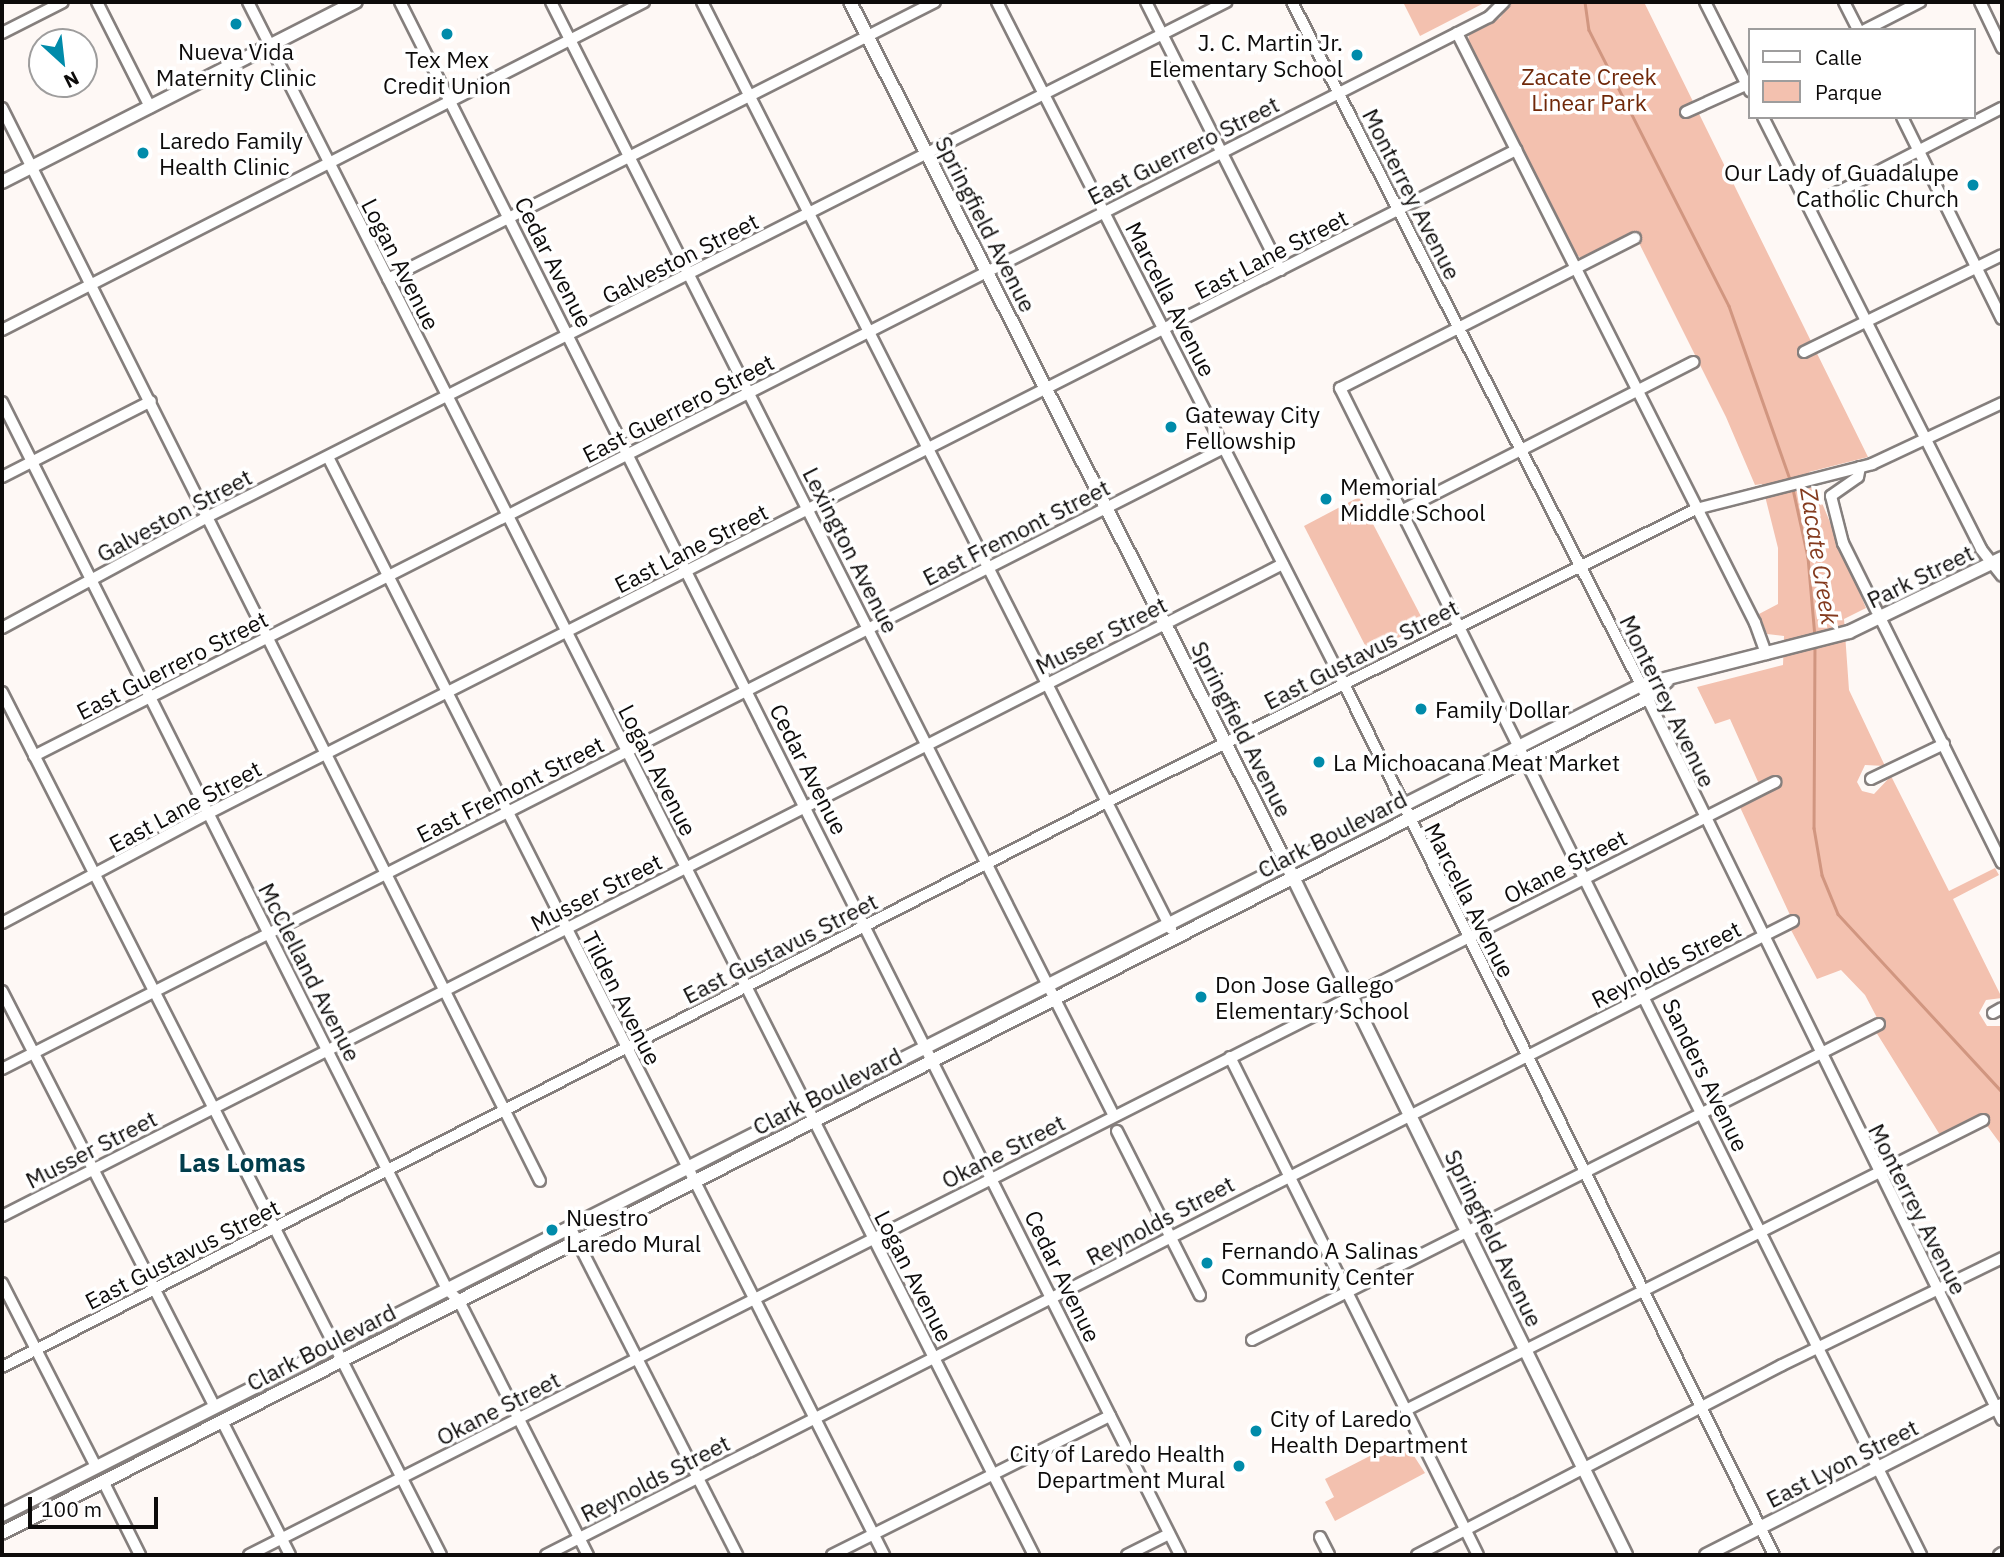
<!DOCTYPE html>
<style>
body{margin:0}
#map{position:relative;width:2004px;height:1557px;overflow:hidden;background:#fef8f5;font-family:"IBM Plex Sans",sans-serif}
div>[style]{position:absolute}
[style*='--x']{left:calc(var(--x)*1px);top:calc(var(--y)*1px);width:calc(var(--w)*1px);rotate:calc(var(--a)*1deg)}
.green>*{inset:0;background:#f3c1af}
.stream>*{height:2.5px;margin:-1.25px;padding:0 1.25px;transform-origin:1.25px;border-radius:1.25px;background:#d19680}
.roads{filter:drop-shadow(2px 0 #857f7d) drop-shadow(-2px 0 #857f7d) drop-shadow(0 2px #857f7d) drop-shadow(0 -2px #857f7d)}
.minor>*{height:10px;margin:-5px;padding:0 5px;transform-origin:5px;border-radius:5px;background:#fff}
.major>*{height:12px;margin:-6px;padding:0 6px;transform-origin:6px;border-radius:6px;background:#fff}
.dots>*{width:19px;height:19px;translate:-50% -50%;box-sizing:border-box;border:4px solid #fff;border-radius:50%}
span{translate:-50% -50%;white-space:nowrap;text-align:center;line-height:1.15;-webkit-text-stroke:7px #fff;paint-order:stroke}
.poi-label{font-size:23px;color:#0d0b0a}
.right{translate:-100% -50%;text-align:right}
.left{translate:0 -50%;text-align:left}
.park-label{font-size:23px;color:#6f2809}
.street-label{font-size:23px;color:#0d0b0a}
.water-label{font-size:24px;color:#843b1f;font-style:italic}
.quarter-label{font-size:26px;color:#023d4c;font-weight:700}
.frame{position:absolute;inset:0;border:4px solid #0d0b0a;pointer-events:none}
.legend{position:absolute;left:1748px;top:28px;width:228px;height:91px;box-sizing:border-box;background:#fff;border:2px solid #9e9d9d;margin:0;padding:9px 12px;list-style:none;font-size:21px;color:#0d0b0a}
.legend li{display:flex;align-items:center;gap:14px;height:35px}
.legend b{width:35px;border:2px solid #9e9d9d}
.north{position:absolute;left:28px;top:28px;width:70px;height:70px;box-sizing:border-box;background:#fff;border:2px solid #9e9d9d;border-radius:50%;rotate:153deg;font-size:19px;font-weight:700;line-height:28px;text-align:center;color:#0d0b0a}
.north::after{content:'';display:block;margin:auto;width:24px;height:32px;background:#008baa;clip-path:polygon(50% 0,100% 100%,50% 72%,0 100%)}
.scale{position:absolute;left:28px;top:1497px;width:130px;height:32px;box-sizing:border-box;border:4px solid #0d0b0a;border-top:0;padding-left:9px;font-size:21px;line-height:24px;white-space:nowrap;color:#0d0b0a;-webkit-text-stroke:5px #fff;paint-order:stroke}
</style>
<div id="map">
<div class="green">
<i style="clip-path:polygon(1403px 2px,1486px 2px,1420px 36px)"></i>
<i style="clip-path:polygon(1511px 2px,1644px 2px,1868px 457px,1809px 472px,1866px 608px,1844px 619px,1849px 690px,1885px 766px,1865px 765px,1857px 782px,1862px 791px,1874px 794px,1891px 776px,1949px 891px,1995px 868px,1999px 875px,1953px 899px,2002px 998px,1986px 1000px,1979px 1013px,1987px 1026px,2002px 1026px,2002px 1146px,1980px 1116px,1940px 1135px,1876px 1032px,1883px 1029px,1865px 995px,1841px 970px,1817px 979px,1791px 930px,1790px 915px,1739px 805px,1778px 785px,1774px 777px,1759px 784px,1730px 719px,1715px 724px,1697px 687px,1783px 665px,1784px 636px,1767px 634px,1759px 614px,1778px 604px,1778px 548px,1762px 484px,1755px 485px,1726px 417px,1639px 243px,1631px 235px,1582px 259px,1577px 255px,1468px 41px,1469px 34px,1500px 18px)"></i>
<i style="clip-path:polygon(1359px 497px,1425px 624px,1369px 653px,1304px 526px)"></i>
<i style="clip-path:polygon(1403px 1439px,1425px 1473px,1335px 1521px,1325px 1502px,1334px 1497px,1325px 1479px)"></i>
</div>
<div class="stream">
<i style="--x:1585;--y:2;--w:28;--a:82"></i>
<i style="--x:1589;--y:30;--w:309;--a:63.1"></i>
<i style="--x:1729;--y:306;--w:187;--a:70.6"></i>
<i style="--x:1793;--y:489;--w:70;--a:77.6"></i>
<i style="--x:1808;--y:557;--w:80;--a:85"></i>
<i style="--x:1815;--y:644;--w:184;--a:90.3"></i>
<i style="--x:1814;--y:828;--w:48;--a:80.3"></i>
<i style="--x:1822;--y:875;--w:42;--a:67.7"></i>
<i style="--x:1838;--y:914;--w:242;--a:47.3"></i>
</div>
<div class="roads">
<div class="minor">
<i style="--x:97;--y:2;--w:118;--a:63.2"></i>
<i style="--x:248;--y:2;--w:1741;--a:63.16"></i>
<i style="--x:400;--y:2;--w:1738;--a:63.33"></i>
<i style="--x:551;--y:2;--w:1248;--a:63.19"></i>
<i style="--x:702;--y:2;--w:1039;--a:63.16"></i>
<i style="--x:997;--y:2;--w:765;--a:63.03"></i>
<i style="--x:1344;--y:684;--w:971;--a:63.73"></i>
<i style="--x:1146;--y:2;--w:300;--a:63.3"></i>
<i style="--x:1292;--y:2;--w:767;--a:62.93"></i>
<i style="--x:1641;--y:685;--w:819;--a:63.84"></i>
<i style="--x:1705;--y:2;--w:100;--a:63.2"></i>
<i style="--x:1844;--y:2;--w:31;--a:63"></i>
<i style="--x:1980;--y:2;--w:51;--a:64.4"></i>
<i style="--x:1865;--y:30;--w:62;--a:-27"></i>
<i style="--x:2;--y:33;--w:68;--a:-26.9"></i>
<i style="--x:1457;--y:33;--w:661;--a:63.2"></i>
<i style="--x:1755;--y:623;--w:33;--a:70"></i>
<i style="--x:2;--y:108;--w:1200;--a:63.37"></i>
<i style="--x:1686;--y:112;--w:70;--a:-24.4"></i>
<i style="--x:1763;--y:117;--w:484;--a:63.2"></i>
<i style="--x:1981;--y:549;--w:34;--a:52"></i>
<i style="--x:1902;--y:117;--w:225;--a:63.7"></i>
<i style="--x:1809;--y:207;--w:217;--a:-27.2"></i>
<i style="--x:1635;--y:238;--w:331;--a:153"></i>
<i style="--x:1340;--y:388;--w:1304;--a:63.53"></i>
<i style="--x:388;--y:279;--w:613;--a:-26.86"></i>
<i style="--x:2;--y:330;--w:721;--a:-27.06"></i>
<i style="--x:1804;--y:352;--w:220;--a:-26.1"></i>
<i style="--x:2;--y:402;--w:992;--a:63.36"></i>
<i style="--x:447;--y:1289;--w:17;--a:45"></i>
<i style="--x:459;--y:1301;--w:285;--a:63.1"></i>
<i style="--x:328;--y:457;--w:1231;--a:63.14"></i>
<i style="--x:1860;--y:467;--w:10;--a:101"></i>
<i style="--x:1858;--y:477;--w:33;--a:145"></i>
<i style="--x:1831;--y:496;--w:49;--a:75.7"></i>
<i style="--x:1843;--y:543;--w:357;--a:63.6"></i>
<i style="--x:2;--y:477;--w:167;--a:-27"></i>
<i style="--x:1403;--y:510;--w:326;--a:-27"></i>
<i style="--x:2;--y:628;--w:235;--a:-28.4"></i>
<i style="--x:209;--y:516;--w:1140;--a:-26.81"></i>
<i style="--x:2;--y:692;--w:968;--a:63.04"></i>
<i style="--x:34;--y:756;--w:1632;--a:-26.93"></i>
<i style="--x:1489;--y:17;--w:21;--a:-45"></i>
<i style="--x:1871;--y:779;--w:81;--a:-25.6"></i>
<i style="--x:2;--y:923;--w:234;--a:-28"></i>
<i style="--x:209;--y:813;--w:1466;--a:-26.9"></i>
<i style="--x:2;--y:991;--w:467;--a:62.9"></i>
<i style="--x:1993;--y:1013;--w:10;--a:-29"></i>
<i style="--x:1230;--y:1057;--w:556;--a:63.53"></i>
<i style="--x:2;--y:1069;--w:1371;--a:-26.94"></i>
<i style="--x:1117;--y:1131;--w:184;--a:63.2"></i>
<i style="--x:2;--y:1216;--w:1437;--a:-26.98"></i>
<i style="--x:570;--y:1227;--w:368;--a:63"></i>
<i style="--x:2;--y:1283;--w:207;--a:62.9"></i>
<i style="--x:1252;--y:1340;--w:702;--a:-26.75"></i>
<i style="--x:2;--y:1367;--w:1241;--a:-27.08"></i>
<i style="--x:1107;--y:802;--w:658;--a:-26.45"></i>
<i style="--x:1696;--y:509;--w:182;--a:-14.3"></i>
<i style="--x:1872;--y:464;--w:144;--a:-25.1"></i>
<i style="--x:1406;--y:1410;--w:646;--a:-26.68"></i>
<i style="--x:222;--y:1421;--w:150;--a:63.1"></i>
<i style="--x:103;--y:1481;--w:83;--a:63.4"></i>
<i style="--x:1320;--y:1537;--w:20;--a:63"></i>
<i style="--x:249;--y:1555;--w:1711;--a:-26.86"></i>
<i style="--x:546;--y:1555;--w:1399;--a:-26.95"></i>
<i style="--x:832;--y:1555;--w:311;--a:-26.6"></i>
<i style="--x:1127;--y:1555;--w:47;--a:-26.6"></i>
<i style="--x:1417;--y:1555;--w:411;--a:-27.5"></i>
<i style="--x:1782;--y:1365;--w:245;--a:-25.9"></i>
<i style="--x:1999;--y:1555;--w:4;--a:-34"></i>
</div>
<div class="major">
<i style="--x:850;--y:2;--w:965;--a:63.14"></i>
<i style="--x:1286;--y:863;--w:771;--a:63.83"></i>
<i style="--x:2;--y:182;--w:397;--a:-27"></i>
<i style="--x:2;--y:1515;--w:1837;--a:-26.86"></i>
<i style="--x:1641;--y:685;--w:215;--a:-14.3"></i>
<i style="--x:1849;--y:632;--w:170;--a:-25.8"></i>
<i style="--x:2;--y:1533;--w:1845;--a:-26.91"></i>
<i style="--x:1647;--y:698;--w:26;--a:-40"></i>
<i style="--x:1706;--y:1555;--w:332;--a:-26.9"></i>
</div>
</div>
<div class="dots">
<i style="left:236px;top:24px;background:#008baa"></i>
<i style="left:447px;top:34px;background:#008baa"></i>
<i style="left:1357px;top:55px;background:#008baa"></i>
<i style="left:143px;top:153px;background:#008baa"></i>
<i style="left:1973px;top:185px;background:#008baa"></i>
<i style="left:1171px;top:427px;background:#008baa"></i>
<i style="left:1326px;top:499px;background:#008baa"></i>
<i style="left:1421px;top:709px;background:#008baa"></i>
<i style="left:1319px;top:762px;background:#008baa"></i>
<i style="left:1201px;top:997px;background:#008baa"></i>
<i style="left:552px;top:1230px;background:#008baa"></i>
<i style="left:1207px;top:1263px;background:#008baa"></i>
<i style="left:1256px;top:1431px;background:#008baa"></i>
<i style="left:1239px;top:1466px;background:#008baa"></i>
</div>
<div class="poi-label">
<span class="right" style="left:1343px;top:55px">J. C. Martin Jr.<br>Elementary School</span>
<span style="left:236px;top:64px">Nueva Vida<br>Maternity Clinic</span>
<span style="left:447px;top:72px">Tex Mex<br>Credit Union</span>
<span class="left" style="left:159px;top:153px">Laredo Family<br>Health Clinic</span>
<span class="right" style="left:1959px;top:185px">Our Lady of Guadalupe<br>Catholic Church</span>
<span class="left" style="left:1185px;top:427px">Gateway City<br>Fellowship</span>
<span class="left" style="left:1340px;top:499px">Memorial<br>Middle School</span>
<span class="left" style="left:1435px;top:709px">Family Dollar</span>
<span class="left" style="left:1333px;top:762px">La Michoacana Meat Market</span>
<span class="left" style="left:1215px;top:997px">Don Jose Gallego<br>Elementary School</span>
<span class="left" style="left:566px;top:1230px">Nuestro<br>Laredo Mural</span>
<span class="left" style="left:1221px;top:1263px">Fernando A Salinas<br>Community Center</span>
<span class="left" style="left:1270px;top:1431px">City of Laredo<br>Health Department</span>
<span class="right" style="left:1225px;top:1466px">City of Laredo Health<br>Department Mural</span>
</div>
<div class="park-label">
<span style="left:1589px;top:89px">Zacate Creek<br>Linear Park</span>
</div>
<div class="street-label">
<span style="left:1183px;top:150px;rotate:-27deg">East Guerrero Street</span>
<span style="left:1412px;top:194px;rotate:63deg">Monterrey Avenue</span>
<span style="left:986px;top:224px;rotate:63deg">Springfield Avenue</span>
<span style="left:1271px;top:254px;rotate:-27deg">East Lane Street</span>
<span style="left:680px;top:258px;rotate:-27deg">Galveston Street</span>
<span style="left:554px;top:262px;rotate:63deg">Cedar Avenue</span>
<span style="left:401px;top:264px;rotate:63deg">Logan Avenue</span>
<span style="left:1171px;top:299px;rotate:63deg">Marcella Avenue</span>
<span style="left:678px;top:408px;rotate:-27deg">East Guerrero Street</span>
<span style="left:174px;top:515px;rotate:-28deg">Galveston Street</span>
<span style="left:1016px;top:532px;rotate:-27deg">East Fremont Street</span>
<span style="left:691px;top:548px;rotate:-27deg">East Lane Street</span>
<span style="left:851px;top:550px;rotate:63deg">Lexington Avenue</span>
<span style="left:1920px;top:576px;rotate:-26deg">Park Street</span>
<span style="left:1101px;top:635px;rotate:-27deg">Musser Street</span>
<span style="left:1361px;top:654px;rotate:-27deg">East Gustavus Street</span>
<span style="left:172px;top:665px;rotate:-27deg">East Guerrero Street</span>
<span style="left:1668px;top:701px;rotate:64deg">Monterrey Avenue</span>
<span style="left:1242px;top:729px;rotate:63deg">Springfield Avenue</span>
<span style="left:809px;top:769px;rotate:63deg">Cedar Avenue</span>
<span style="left:658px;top:770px;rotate:63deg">Logan Avenue</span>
<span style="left:510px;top:789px;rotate:-27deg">East Fremont Street</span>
<span style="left:185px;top:806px;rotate:-28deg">East Lane Street</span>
<span style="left:1332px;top:834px;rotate:-27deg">Clark Boulevard</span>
<span style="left:1565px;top:866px;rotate:-27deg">Okane Street</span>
<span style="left:596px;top:892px;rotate:-27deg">Musser Street</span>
<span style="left:1470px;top:900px;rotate:63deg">Marcella Avenue</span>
<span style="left:780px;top:948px;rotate:-27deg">East Gustavus Street</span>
<span style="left:1666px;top:964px;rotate:-27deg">Reynolds Street</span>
<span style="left:310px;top:972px;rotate:63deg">McClelland Avenue</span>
<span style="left:622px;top:998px;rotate:63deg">Tilden Avenue</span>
<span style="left:1706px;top:1075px;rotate:64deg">Sanders Avenue</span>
<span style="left:827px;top:1091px;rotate:-27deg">Clark Boulevard</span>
<span style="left:91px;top:1149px;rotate:-27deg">Musser Street</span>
<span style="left:1003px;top:1151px;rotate:-27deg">Okane Street</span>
<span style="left:1918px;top:1209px;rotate:63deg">Monterrey Avenue</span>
<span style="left:1160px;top:1220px;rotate:-28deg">Reynolds Street</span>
<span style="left:1494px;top:1238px;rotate:64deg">Springfield Avenue</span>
<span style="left:182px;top:1254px;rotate:-27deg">East Gustavus Street</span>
<span style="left:914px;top:1276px;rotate:63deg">Logan Avenue</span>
<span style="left:1063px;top:1276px;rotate:64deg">Cedar Avenue</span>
<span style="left:321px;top:1347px;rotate:-27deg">Clark Boulevard</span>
<span style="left:498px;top:1408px;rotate:-27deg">Okane Street</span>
<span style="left:1842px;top:1463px;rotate:-27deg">East Lyon Street</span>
<span style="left:655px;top:1478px;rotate:-27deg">Reynolds Street</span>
</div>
<div class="water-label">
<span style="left:1819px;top:556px;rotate:81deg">Zacate Creek</span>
</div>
<div class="quarter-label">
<span style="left:242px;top:1163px">Las Lomas</span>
</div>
<div class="frame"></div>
<ul class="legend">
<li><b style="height:9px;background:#fff"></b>Calle</li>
<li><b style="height:19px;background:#f3c1af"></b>Parque</li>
</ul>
<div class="north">N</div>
<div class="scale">100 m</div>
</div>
